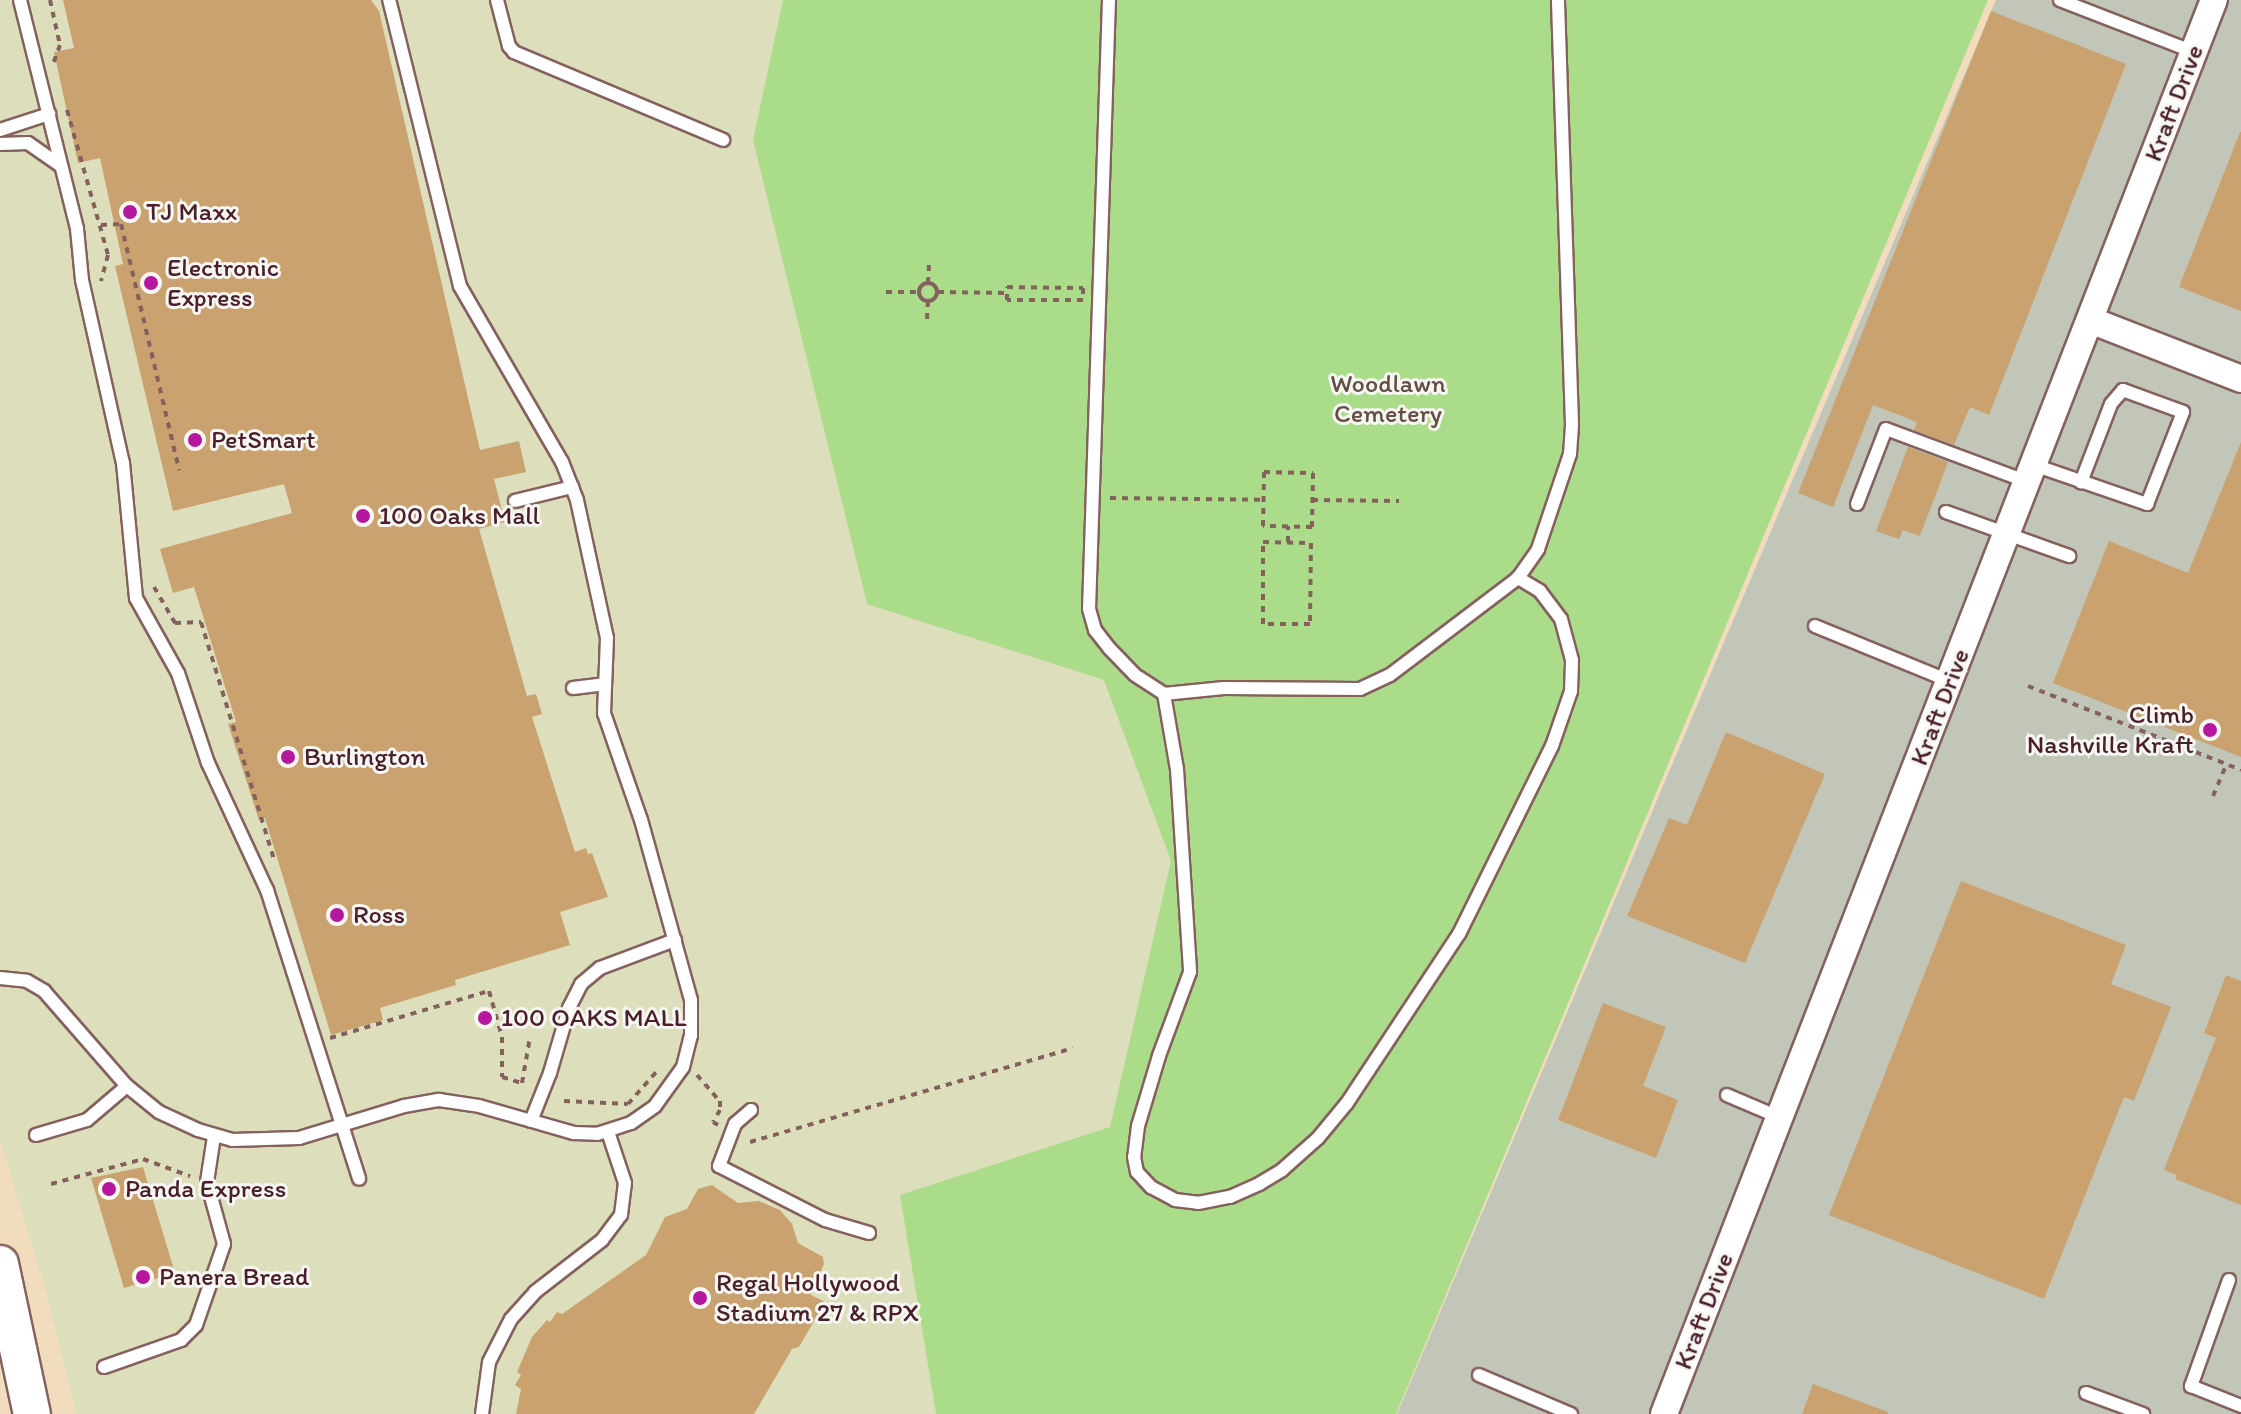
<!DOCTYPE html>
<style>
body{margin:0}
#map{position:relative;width:2241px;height:1414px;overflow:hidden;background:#f2dcbe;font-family:Itim,sans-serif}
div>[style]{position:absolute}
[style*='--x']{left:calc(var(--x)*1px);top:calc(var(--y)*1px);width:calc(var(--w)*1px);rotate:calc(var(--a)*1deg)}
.built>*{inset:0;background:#dddebc}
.industrial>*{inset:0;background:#c2c6b9}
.green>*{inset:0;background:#abdc8a}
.building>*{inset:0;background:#c9a26f}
.path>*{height:4px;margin-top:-2px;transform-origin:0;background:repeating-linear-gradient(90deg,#85615e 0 6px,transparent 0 12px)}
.path>.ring{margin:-2px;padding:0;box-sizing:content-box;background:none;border:4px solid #85615e;border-radius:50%}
.roads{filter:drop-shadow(2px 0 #85615e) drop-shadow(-2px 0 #85615e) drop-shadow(0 2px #85615e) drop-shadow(0 -2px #85615e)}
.service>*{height:12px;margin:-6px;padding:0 6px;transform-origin:6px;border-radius:6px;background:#fff}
.minor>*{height:26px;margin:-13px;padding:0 13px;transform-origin:13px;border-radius:13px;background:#fff}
.secondary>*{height:36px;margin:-18px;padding:0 18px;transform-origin:18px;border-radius:18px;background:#fff}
.dots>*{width:22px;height:22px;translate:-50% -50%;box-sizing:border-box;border:4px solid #f6f6f2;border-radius:50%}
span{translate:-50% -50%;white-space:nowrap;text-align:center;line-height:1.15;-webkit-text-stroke:6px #f6f6f2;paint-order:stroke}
.street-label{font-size:26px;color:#4a1f2b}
.poi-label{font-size:26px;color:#4a1f2b}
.left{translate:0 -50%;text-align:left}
.right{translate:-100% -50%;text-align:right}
.park-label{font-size:26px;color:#624e43}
</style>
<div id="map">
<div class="built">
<i style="clip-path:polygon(0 0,783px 0,753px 140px,867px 604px,1041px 652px,1105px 680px,1171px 861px,1110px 1127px,900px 1196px,936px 1414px,76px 1414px,46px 1292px,0 1139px)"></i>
</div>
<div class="industrial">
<i style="clip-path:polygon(1996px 0,2241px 0,2241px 1414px,1397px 1414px)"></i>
</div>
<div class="green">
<i style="clip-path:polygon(783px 0,1988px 0,1396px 1414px,936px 1414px,900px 1195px,1110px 1127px,1171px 861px,1104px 680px,867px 604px,753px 140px)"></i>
</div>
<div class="building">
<i style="clip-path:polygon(63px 0,371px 0,379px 11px,480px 450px,519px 441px,526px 472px,494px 479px,505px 522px,479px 529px,527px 696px,536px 694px,542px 714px,532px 717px,575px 852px,586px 848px,588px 854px,592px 853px,608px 897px,560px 912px,570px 945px,455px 980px,456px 985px,380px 1008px,383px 1020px,331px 1035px,265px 818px,259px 820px,228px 724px,236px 722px,194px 587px,173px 593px,160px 549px,292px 513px,284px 484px,173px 511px,115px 266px,123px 264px,100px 158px,78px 163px,54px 52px,74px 48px)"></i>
<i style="clip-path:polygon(1991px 11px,2126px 64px,1989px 415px,1970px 407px,1954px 445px,1914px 430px,1917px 422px,1873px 405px,1833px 507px,1798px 493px)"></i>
<i style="clip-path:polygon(2240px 132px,2241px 132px,2241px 311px,2179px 287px)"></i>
<i style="clip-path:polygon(2241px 442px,2241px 757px,2053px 683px,2109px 541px,2188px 573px)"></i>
<i style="clip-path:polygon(1908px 447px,1948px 462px,1920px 536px,1903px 530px,1899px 539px,1876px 531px)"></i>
<i style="clip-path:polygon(1726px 732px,1825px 774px,1745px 963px,1627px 916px,1669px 818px,1687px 825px)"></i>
<i style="clip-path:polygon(1961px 881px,2126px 945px,2111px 984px,2171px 1007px,2134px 1101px,2124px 1097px,2044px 1299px,1829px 1215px)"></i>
<i style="clip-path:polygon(2226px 975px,2241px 981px,2241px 1205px,2175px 1179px,2177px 1175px,2164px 1170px,2216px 1038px,2204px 1033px)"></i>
<i style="clip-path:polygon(1603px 1003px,1666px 1027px,1643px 1086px,1678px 1100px,1656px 1158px,1558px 1120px)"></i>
<i style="clip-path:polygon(143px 1167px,175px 1273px,124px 1288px,91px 1178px)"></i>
<i style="clip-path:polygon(712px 1185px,738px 1203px,759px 1201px,780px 1210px,792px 1224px,798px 1243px,823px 1257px,824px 1264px,811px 1295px,825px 1302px,799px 1347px,792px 1349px,754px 1414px,516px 1414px,521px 1389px,515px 1385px,521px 1375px,517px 1372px,532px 1337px,547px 1320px,550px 1322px,557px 1312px,562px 1314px,646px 1255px,665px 1217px,687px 1209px,698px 1189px)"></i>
<i style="clip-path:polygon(1813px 1384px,1888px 1412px,1888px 1414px,1802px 1414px)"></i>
</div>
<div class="path">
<i style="--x:50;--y:0;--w:46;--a:77.5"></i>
<i style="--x:60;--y:45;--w:20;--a:110"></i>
<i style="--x:67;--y:110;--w:151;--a:74.2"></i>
<i style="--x:108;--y:255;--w:27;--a:105"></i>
<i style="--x:101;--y:225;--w:20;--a:-3"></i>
<i style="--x:121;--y:224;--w:253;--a:76.7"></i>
<i class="ring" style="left:919px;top:283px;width:14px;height:14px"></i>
<i style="--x:928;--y:283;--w:22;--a:-87"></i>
<i style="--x:1007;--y:287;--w:76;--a:0.8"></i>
<i style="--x:1083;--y:288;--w:12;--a:90"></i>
<i style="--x:1083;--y:300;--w:76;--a:180"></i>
<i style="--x:1007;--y:300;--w:13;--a:-90"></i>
<i style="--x:886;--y:292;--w:33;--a:0"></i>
<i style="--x:938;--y:292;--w:69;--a:0.8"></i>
<i style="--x:927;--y:319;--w:17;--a:-87"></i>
<i style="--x:1264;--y:472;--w:49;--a:1.2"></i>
<i style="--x:1313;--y:473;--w:54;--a:91.1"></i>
<i style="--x:1312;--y:527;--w:49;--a:-178.8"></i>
<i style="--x:1263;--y:526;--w:54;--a:-88.9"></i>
<i style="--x:1110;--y:498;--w:153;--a:0.7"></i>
<i style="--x:1312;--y:500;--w:87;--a:0.7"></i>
<i style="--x:1263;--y:542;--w:48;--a:1.2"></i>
<i style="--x:1311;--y:543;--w:81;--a:90.7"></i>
<i style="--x:1310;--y:624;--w:47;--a:180"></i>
<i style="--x:1263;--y:624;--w:82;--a:-90"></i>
<i style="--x:1288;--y:542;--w:16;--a:-90"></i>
<i style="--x:154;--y:587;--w:42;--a:59.7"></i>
<i style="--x:175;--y:623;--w:26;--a:-2"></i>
<i style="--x:201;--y:622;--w:251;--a:72.9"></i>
<i style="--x:2028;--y:686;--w:229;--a:21.5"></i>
<i style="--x:2213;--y:796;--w:34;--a:-67"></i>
<i style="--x:330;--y:1038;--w:166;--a:-16.5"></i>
<i style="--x:489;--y:991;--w:48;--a:74.2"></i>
<i style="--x:502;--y:1037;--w:40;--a:90"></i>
<i style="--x:502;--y:1077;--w:21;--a:17"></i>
<i style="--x:522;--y:1083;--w:47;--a:-80.1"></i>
<i style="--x:697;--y:1075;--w:35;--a:49"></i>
<i style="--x:720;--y:1101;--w:9;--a:90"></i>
<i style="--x:720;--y:1110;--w:14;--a:120"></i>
<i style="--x:713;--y:1122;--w:6;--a:31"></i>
<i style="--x:564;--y:1101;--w:64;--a:2.7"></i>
<i style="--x:628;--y:1104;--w:45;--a:-48.6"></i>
<i style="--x:750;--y:1142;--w:336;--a:-16.2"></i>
<i style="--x:51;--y:1184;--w:95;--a:-15.2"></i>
<i style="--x:143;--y:1159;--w:50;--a:19.9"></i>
</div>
<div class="roads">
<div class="service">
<i style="--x:20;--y:0;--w:236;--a:76"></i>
<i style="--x:77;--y:229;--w:51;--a:84.4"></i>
<i style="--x:82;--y:280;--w:188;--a:77.4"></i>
<i style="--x:123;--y:463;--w:136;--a:84.5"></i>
<i style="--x:136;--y:598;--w:86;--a:60.8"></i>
<i style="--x:178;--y:673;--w:95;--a:71.6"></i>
<i style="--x:208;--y:763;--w:140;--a:65.1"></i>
<i style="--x:267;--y:890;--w:303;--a:72.3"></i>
<i style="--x:497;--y:0;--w:48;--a:75.4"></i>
<i style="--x:509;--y:46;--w:8;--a:50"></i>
<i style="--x:514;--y:52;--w:227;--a:22.8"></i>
<i style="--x:1109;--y:0;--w:609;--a:91.88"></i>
<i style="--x:1089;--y:609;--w:22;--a:74"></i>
<i style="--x:1095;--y:630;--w:23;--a:52"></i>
<i style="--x:1109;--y:648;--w:37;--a:46"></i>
<i style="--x:1135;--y:675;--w:35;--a:33"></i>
<i style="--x:1164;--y:694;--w:60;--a:-5.7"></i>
<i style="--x:1224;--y:688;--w:136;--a:0.4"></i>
<i style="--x:1360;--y:689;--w:33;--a:-25"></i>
<i style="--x:1390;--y:675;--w:161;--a:-37.2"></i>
<i style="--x:1518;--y:578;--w:35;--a:-55"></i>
<i style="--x:1538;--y:549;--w:100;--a:-71.4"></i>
<i style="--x:1570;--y:454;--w:30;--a:-86"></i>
<i style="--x:1572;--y:424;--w:424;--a:-91.9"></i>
<i style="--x:2060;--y:0;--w:144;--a:21.2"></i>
<i style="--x:0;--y:130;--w:52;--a:-18.1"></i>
<i style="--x:0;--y:144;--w:28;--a:-2"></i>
<i style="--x:28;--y:143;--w:40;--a:34.9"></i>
<i style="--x:2034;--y:465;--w:120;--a:19"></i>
<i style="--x:2147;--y:504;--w:99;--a:-68.6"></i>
<i style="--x:2183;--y:412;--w:64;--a:-159.9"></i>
<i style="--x:2123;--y:390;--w:18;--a:131"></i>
<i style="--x:2111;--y:404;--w:84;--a:111"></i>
<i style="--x:515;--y:501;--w:59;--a:-13.8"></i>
<i style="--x:1857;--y:504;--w:80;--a:-68.9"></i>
<i style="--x:1886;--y:429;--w:152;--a:20.5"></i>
<i style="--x:1946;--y:512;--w:131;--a:19.7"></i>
<i style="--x:1815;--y:626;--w:145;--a:22.3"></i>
<i style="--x:573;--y:688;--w:31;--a:-7"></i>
<i style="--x:1164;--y:694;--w:76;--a:80.2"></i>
<i style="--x:1177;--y:769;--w:203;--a:86.3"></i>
<i style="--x:1190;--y:972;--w:90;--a:110.3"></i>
<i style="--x:1159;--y:1056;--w:73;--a:106.7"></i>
<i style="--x:1138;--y:1126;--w:31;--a:97"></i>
<i style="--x:1134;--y:1157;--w:15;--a:79"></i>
<i style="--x:1137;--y:1172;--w:21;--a:47"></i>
<i style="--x:1151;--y:1187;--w:27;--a:28"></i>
<i style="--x:1175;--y:1200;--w:23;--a:7"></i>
<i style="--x:1198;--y:1203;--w:33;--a:-11"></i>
<i style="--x:1230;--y:1197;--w:32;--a:-24"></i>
<i style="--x:1259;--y:1184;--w:27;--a:-31"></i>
<i style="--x:1282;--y:1170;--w:48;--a:-41.6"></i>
<i style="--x:1318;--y:1138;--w:45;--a:-50.4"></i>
<i style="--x:1347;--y:1103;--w:203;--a:-56.5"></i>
<i style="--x:1459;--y:934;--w:210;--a:-63.7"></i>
<i style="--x:1552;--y:746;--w:58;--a:-70.9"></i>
<i style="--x:1571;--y:691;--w:31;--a:-88"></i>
<i style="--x:1572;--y:660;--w:42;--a:-105"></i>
<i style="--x:1561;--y:619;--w:35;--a:-127"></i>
<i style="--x:1540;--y:591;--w:26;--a:-149"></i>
<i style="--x:0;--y:978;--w:27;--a:6"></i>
<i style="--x:27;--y:981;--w:20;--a:30"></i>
<i style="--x:44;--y:991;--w:126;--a:48.9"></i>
<i style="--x:127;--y:1086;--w:41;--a:39.1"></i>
<i style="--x:159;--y:1112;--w:43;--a:24.8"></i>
<i style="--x:198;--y:1130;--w:35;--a:16"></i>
<i style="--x:232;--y:1140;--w:67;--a:-1.7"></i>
<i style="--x:299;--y:1138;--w:110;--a:-16.9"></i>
<i style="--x:404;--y:1106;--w:36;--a:-10"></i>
<i style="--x:439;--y:1100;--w:40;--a:8.5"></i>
<i style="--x:479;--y:1106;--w:99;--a:15.9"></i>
<i style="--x:574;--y:1133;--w:23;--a:2"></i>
<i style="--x:597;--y:1134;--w:36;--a:-18"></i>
<i style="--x:631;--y:1123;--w:29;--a:-35"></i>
<i style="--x:655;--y:1106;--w:48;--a:-54.3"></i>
<i style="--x:683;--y:1067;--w:32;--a:-76"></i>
<i style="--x:691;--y:1036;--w:36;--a:-90"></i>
<i style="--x:691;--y:1000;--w:187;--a:-105.5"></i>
<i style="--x:641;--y:820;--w:113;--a:-109.1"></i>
<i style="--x:604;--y:713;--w:75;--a:-87.7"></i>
<i style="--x:607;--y:638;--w:141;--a:-102.3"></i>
<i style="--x:577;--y:500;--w:41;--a:-111.5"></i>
<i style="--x:562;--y:462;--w:203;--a:-120.1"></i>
<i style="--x:460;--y:286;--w:295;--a:-103.9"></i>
<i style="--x:1727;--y:1095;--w:59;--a:23.1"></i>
<i style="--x:751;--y:1110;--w:21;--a:139"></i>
<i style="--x:735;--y:1124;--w:45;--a:110.9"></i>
<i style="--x:719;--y:1166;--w:119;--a:27"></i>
<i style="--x:825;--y:1220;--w:46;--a:16.5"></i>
<i style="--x:531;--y:1121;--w:52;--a:-68.4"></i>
<i style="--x:550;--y:1073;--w:68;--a:-73.7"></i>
<i style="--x:569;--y:1008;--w:27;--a:-63"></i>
<i style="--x:581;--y:984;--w:25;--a:-40"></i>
<i style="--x:600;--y:968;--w:80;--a:-20.5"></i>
<i style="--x:36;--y:1135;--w:53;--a:-16.4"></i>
<i style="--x:87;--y:1120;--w:52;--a:-40.4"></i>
<i style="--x:2229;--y:1280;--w:113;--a:109.7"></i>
<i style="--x:2191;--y:1386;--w:54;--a:21.8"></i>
<i style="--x:104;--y:1367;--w:82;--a:-19.3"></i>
<i style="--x:181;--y:1340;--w:21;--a:-45"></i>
<i style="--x:196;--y:1325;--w:86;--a:-70.9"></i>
<i style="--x:224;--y:1244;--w:64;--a:-105.3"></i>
<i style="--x:207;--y:1182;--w:47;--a:-81.3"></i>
<i style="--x:1479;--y:1375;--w:100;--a:23"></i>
<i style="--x:2086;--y:1393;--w:61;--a:20.2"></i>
<i style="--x:482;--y:1414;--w:52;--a:-82.3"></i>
<i style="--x:489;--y:1362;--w:48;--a:-62.9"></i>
<i style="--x:511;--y:1319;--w:36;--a:-48"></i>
<i style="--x:535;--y:1292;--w:85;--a:-37.8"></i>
<i style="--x:602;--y:1240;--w:31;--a:-53"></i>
<i style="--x:621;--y:1215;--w:32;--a:-83"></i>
<i style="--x:625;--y:1183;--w:54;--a:-108.4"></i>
</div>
<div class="minor">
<i style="--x:2090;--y:320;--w:162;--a:21.3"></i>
<i style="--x:1664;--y:1414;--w:1517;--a:-68.75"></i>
</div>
<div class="secondary">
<i style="--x:0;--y:1264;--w:153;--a:78"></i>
</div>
</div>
<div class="dots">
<i style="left:130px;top:212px;background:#b5179e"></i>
<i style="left:151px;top:283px;background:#b5179e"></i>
<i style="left:195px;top:440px;background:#b5179e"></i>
<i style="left:363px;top:516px;background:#b5179e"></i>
<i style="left:2210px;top:730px;background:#b5179e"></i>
<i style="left:288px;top:757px;background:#b5179e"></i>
<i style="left:337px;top:915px;background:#b5179e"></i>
<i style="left:485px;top:1018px;background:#b5179e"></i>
<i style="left:109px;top:1189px;background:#b5179e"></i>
<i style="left:143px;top:1277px;background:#b5179e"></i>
<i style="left:700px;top:1298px;background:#b5179e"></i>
</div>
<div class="street-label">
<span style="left:2174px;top:103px;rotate:-69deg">Kraft Drive</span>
<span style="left:1940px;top:707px;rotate:-69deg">Kraft Drive</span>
<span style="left:1704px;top:1311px;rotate:-69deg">Kraft Drive</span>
</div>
<div class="poi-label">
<span class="left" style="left:146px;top:212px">TJ Maxx</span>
<span class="left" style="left:167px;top:283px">Electronic<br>Express</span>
<span class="left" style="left:211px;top:440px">PetSmart</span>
<span class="left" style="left:379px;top:516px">100 Oaks Mall</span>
<span class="right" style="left:2194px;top:730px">Climb<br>Nashville Kraft</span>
<span class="left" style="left:304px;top:757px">Burlington</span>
<span class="left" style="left:353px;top:915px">Ross</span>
<span class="left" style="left:501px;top:1018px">100 OAKS MALL</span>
<span class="left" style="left:125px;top:1189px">Panda Express</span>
<span class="left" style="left:159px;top:1277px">Panera Bread</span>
<span class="left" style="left:716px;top:1298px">Regal Hollywood<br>Stadium 27 &amp; RPX</span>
</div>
<div class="park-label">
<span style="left:1388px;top:399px">Woodlawn<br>Cemetery</span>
</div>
</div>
